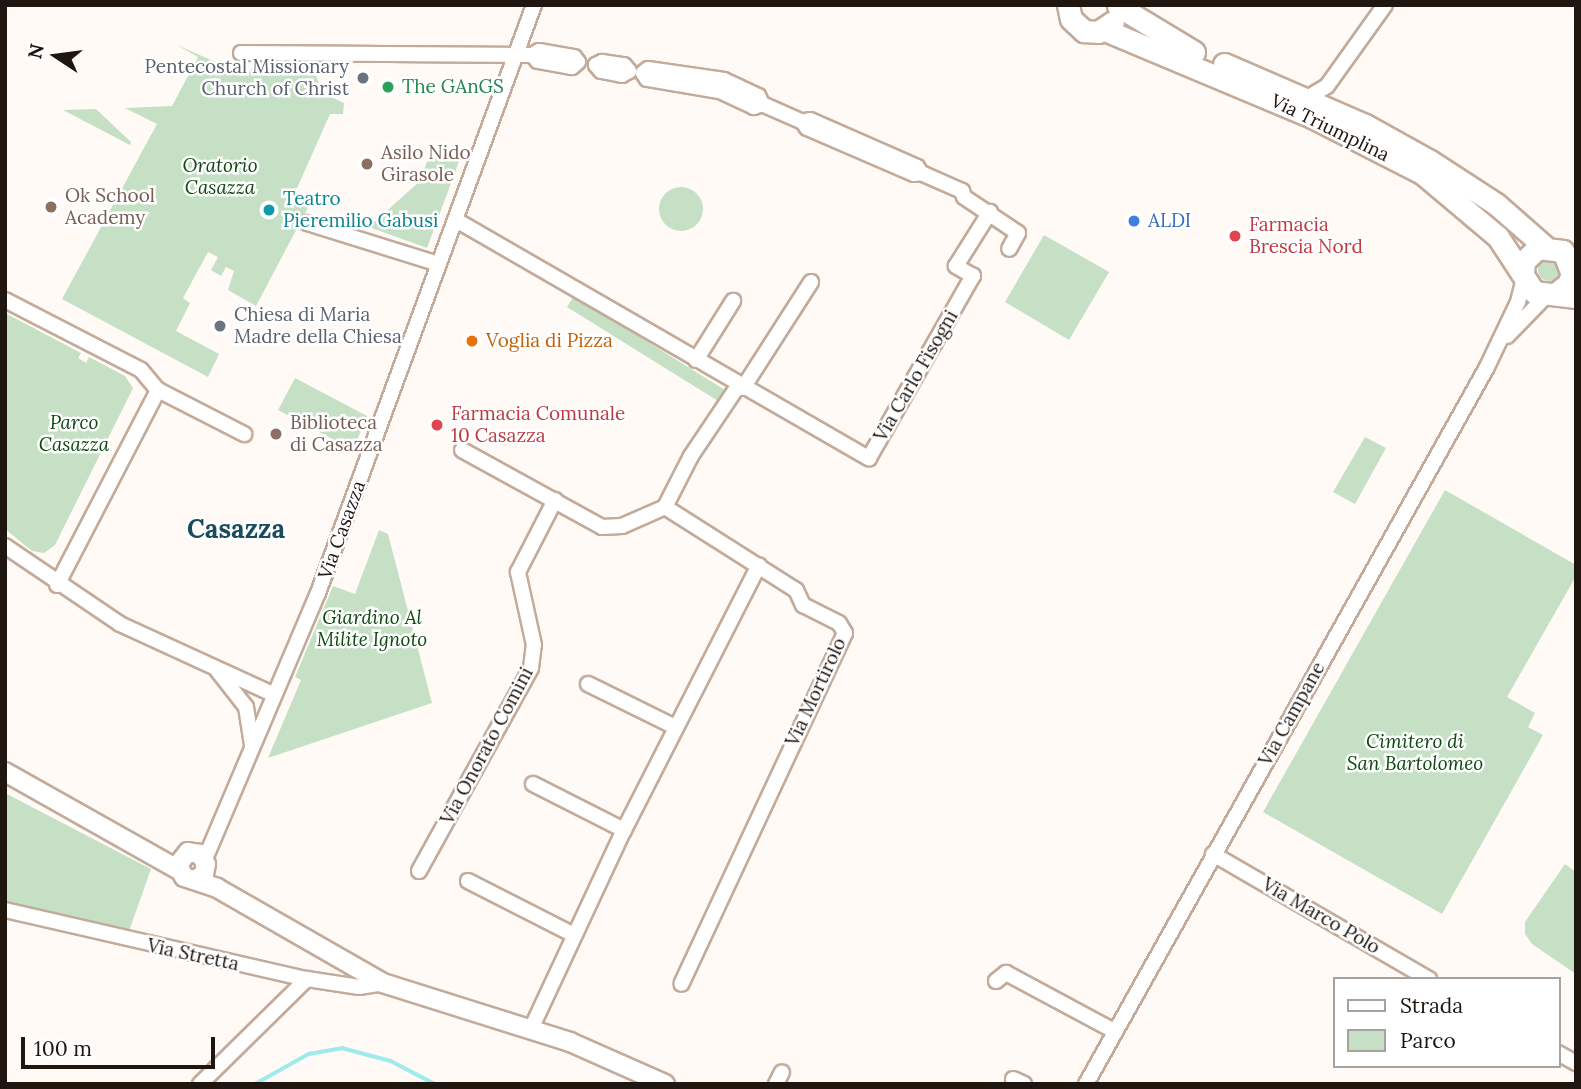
<!DOCTYPE html>
<style>
body{margin:0}
#map{position:relative;width:1581px;height:1089px;overflow:hidden;background:#fffaf6;font-family:Lora,serif}
div>[style]{position:absolute}
[style*='--x']{left:calc(var(--x)*1px);top:calc(var(--y)*1px);width:calc(var(--w)*1px);rotate:calc(var(--a)*1deg)}
.green>*{inset:0;background:#c5e0c4}
.round{border-radius:50%}
.stream>*{height:3.5px;margin:-1.75px;padding:0 1.75px;transform-origin:1.75px;border-radius:1.75px;background:#9eeaed}
.roads{filter:drop-shadow(2px 0 #c2ab9a) drop-shadow(-2px 0 #c2ab9a) drop-shadow(0 2px #c2ab9a) drop-shadow(0 -2px #c2ab9a)}
.minor>*{height:14px;margin:-7px;padding:0 7px;transform-origin:7px;border-radius:7px;background:#fff}
.tertiary>*{height:18px;margin:-9px;padding:0 9px;transform-origin:9px;border-radius:9px;background:#fff}
.secondary>*{height:21px;margin:-10.5px;padding:0 10.5px;transform-origin:10.5px;border-radius:10.5px;background:#fff}
.dots>*{width:19px;height:19px;translate:-50% -50%;box-sizing:border-box;border:4px solid #fff;border-radius:50%}
span{translate:-50% -50%;white-space:nowrap;text-align:center;line-height:1.15;-webkit-text-stroke:5px #fff;paint-order:stroke}
.worship-label{font-size:19px;color:#5b616d}
.right{translate:-100% -50%;text-align:right}
.left{translate:0 -50%;text-align:left}
.leisure-label{font-size:19px;color:#27864d}
.street-label{font-size:19px;color:#1f1610}
.education-label{font-size:19px;color:#785e54}
.park-label{font-size:19px;color:#0e4910;font-style:italic}
.culture-label{font-size:19px;color:#0d838f}
.shop-label{font-size:19px;color:#366cbe}
.health-label{font-size:19px;color:#be3a42}
.food-label{font-size:19px;color:#c56008}
.district-label{font-size:26px;color:#194c5d;font-weight:700}
.frame{position:absolute;inset:0;border:7px solid #1f1610;pointer-events:none}
.legend{position:absolute;left:1333px;top:977px;width:228px;height:91px;box-sizing:border-box;background:#fff;border:2px solid #a5a29f;margin:0;padding:9px 12px;list-style:none;font-size:21px;color:#1f1610}
.legend li{display:flex;align-items:center;gap:14px;height:35px}
.legend b{width:35px;border:2px solid #a5a29f}
.north{position:absolute;left:21px;top:21px;width:70px;height:70px;-webkit-text-stroke:5px #fff;paint-order:stroke;rotate:283deg;font-size:19px;font-weight:700;line-height:28px;text-align:center;color:#1f1610}
.north::after{content:'';display:block;margin:auto;width:24px;height:32px;background:#1f1610;clip-path:polygon(50% 0,100% 100%,50% 72%,0 100%)}
.scale{position:absolute;left:21px;top:1037px;width:194px;height:32px;box-sizing:border-box;border:4px solid #1f1610;border-top:0;padding-left:9px;font-size:21px;line-height:24px;white-space:nowrap;color:#1f1610;-webkit-text-stroke:5px #fff;paint-order:stroke}
</style>
<div id="map">
<div class="green">
<i style="clip-path:polygon(177px 45px,247px 76px,255px 62px,311px 63px,323px 93px,344px 103px,343px 114px,330px 114px,294px 195px,311px 202px,256px 306px,228px 290px,234px 271px,226px 267px,221px 276px,211px 270px,218px 257px,208px 252px,183px 298px,190px 303px,176px 331px,219px 354px,208px 377px,62px 299px,157px 124px,125px 108px,172px 106px,198px 57px)"></i>
<i style="clip-path:polygon(96px 109px,131px 142px,130px 145px,63px 110px)"></i>
<i style="clip-path:polygon(432px 148px,461px 156px,427px 248px,369px 227px,420px 181px)"></i>
<i class="round" style="left:659px;top:187px;width:44px;height:44px"></i>
<i style="clip-path:polygon(1044px 235px,1109px 272px,1069px 340px,1005px 302px)"></i>
<i class="round" style="left:1538px;top:259px;width:22px;height:22px"></i>
<i style="clip-path:polygon(574px 296px,725px 390px,718px 401px,567px 307px)"></i>
<i style="clip-path:polygon(5px 313px,81px 353px,78px 358px,86px 363px,89px 357px,125px 376px,133px 388px,55px 545px,44px 553px,32px 551px,5px 529px)"></i>
<i style="clip-path:polygon(295px 378px,367px 416px,353px 450px,278px 410px)"></i>
<i style="clip-path:polygon(1365px 437px,1386px 448px,1355px 504px,1333px 492px)"></i>
<i style="clip-path:polygon(1445px 490px,1576px 565px,1576px 576px,1507px 697px,1535px 713px,1528px 727px,1543px 735px,1442px 914px,1263px 812px)"></i>
<i style="clip-path:polygon(379px 530px,388px 534px,432px 703px,268px 758px,301px 680px,295px 677px,333px 586px,355px 594px)"></i>
<i style="clip-path:polygon(5px 793px,151px 869px,128px 934px,5px 901px)"></i>
<i style="clip-path:polygon(1565px 864px,1576px 872px,1576px 974px,1532px 944px,1525px 934px,1525px 922px)"></i>
</div>
<div class="stream">
<i style="--x:255;--y:1084;--w:62;--a:-29.1"></i>
<i style="--x:309;--y:1054;--w:34;--a:-10"></i>
<i style="--x:342;--y:1048;--w:51;--a:14.9"></i>
<i style="--x:391;--y:1061;--w:50;--a:27.6"></i>
</div>
<div class="roads">
<div class="minor">
<i style="--x:241;--y:53;--w:291;--a:0.4"></i>
<i style="--x:532;--y:55;--w:8;--a:-30"></i>
<i style="--x:539;--y:51;--w:36;--a:10"></i>
<i style="--x:574;--y:57;--w:6;--a:51"></i>
<i style="--x:578;--y:62;--w:8;--a:140"></i>
<i style="--x:572;--y:67;--w:35;--a:-170"></i>
<i style="--x:538;--y:61;--w:8;--a:-135"></i>
<i style="--x:602;--y:62;--w:22;--a:8"></i>
<i style="--x:624;--y:65;--w:8;--a:50"></i>
<i style="--x:629;--y:71;--w:8;--a:150"></i>
<i style="--x:622;--y:75;--w:21;--a:-169"></i>
<i style="--x:601;--y:71;--w:8;--a:-130"></i>
<i style="--x:596;--y:65;--w:7;--a:-27"></i>
<i style="--x:648;--y:69;--w:77;--a:8.2"></i>
<i style="--x:724;--y:80;--w:38;--a:25"></i>
<i style="--x:758;--y:96;--w:9;--a:63"></i>
<i style="--x:762;--y:104;--w:9;--a:159"></i>
<i style="--x:754;--y:107;--w:38;--a:-155"></i>
<i style="--x:719;--y:91;--w:73;--a:-170.5"></i>
<i style="--x:647;--y:79;--w:7;--a:-124"></i>
<i style="--x:643;--y:73;--w:6;--a:-39"></i>
<i style="--x:1307;--y:98;--w:23;--a:-31"></i>
<i style="--x:1327;--y:86;--w:100;--a:-54.4"></i>
<i style="--x:762;--y:104;--w:45;--a:23.7"></i>
<i style="--x:810;--y:120;--w:117;--a:23.7"></i>
<i style="--x:917;--y:167;--w:7;--a:56"></i>
<i style="--x:921;--y:173;--w:7;--a:172"></i>
<i style="--x:914;--y:174;--w:116;--a:-156.7"></i>
<i style="--x:807;--y:128;--w:7;--a:-124"></i>
<i style="--x:803;--y:122;--w:7;--a:-16"></i>
<i style="--x:921;--y:173;--w:45;--a:23.7"></i>
<i style="--x:962;--y:191;--w:6;--a:72"></i>
<i style="--x:964;--y:197;--w:65;--a:33.7"></i>
<i style="--x:1018;--y:233;--w:18;--a:119"></i>
<i style="--x:456;--y:220;--w:477;--a:30"></i>
<i style="--x:869;--y:458;--w:210;--a:-60.3"></i>
<i style="--x:973;--y:276;--w:20;--a:-150"></i>
<i style="--x:956;--y:266;--w:64;--a:-57.8"></i>
<i style="--x:307;--y:223;--w:138;--a:17.3"></i>
<i style="--x:5;--y:300;--w:153;--a:27.2"></i>
<i style="--x:141;--y:370;--w:26;--a:50"></i>
<i style="--x:158;--y:390;--w:97;--a:27.1"></i>
<i style="--x:1507;--y:336;--w:56;--a:-45.7"></i>
<i style="--x:696;--y:360;--w:70;--a:-57.9"></i>
<i style="--x:743;--y:388;--w:126;--a:-57.3"></i>
<i style="--x:462;--y:450;--w:160;--a:28.8"></i>
<i style="--x:602;--y:527;--w:20;--a:-3"></i>
<i style="--x:622;--y:526;--w:47;--a:-23.8"></i>
<i style="--x:665;--y:507;--w:57;--a:-63"></i>
<i style="--x:691;--y:456;--w:84;--a:-56.1"></i>
<i style="--x:665;--y:507;--w:155;--a:32.4"></i>
<i style="--x:796;--y:590;--w:17;--a:65"></i>
<i style="--x:803;--y:605;--w:40;--a:26.6"></i>
<i style="--x:839;--y:623;--w:12;--a:59"></i>
<i style="--x:845;--y:633;--w:387;--a:115"></i>
<i style="--x:5;--y:546;--w:139;--a:34.1"></i>
<i style="--x:120;--y:624;--w:170;--a:24.6"></i>
<i style="--x:57;--y:585;--w:220;--a:-62.6"></i>
<i style="--x:217;--y:670;--w:47;--a:51.9"></i>
<i style="--x:246;--y:707;--w:37;--a:81"></i>
<i style="--x:588;--y:684;--w:97;--a:26.3"></i>
<i style="--x:533;--y:784;--w:102;--a:26.8"></i>
<i style="--x:1213;--y:854;--w:250;--a:30.1"></i>
<i style="--x:205;--y:859;--w:289;--a:-67"></i>
<i style="--x:318;--y:593;--w:626;--a:-69.83"></i>
<i style="--x:419;--y:871;--w:232;--a:-61.1"></i>
<i style="--x:531;--y:668;--w:23;--a:-83"></i>
<i style="--x:534;--y:645;--w:75;--a:-102.4"></i>
<i style="--x:518;--y:572;--w:81;--a:-62.8"></i>
<i style="--x:468;--y:881;--w:119;--a:27"></i>
<i style="--x:5;--y:910;--w:310;--a:12.9"></i>
<i style="--x:307;--y:979;--w:53;--a:8.7"></i>
<i style="--x:359;--y:987;--w:24;--a:-9"></i>
<i style="--x:996;--y:981;--w:13;--a:-39"></i>
<i style="--x:1006;--y:973;--w:123;--a:28.2"></i>
<i style="--x:531;--y:1029;--w:220;--a:-65"></i>
<i style="--x:624;--y:830;--w:297;--a:-63"></i>
<i style="--x:1558;--y:1053;--w:21;--a:29"></i>
<i style="--x:1013;--y:1079;--w:12;--a:24"></i>
<i style="--x:200;--y:1084;--w:150;--a:-44.5"></i>
<i style="--x:776;--y:1084;--w:13;--a:-63"></i>
<i style="--x:1086;--y:1084;--w:819;--a:-60.78"></i>
<i style="--x:1486;--y:369;--w:74;--a:-64.5"></i>
<i style="--x:1518;--y:302;--w:25;--a:-76"></i>
</div>
<div class="tertiary">
<i style="--x:5;--y:772;--w:200;--a:29.4"></i>
<i style="--x:195;--y:880;--w:11;--a:-34"></i>
<i style="--x:204;--y:874;--w:10;--a:-79"></i>
<i style="--x:206;--y:864;--w:12;--a:-121"></i>
<i style="--x:200;--y:854;--w:12;--a:-171"></i>
<i style="--x:188;--y:852;--w:16;--a:128"></i>
<i style="--x:178;--y:865;--w:13;--a:63"></i>
<i style="--x:184;--y:877;--w:35;--a:18"></i>
<i style="--x:217;--y:888;--w:191;--a:29.8"></i>
<i style="--x:383;--y:983;--w:196;--a:17.5"></i>
<i style="--x:570;--y:1042;--w:104;--a:23.9"></i>
</div>
<div class="secondary">
<i style="--x:1068;--y:5;--w:14;--a:78"></i>
<i style="--x:1071;--y:19;--w:18;--a:43"></i>
<i style="--x:1084;--y:31;--w:14;--a:4"></i>
<i style="--x:1098;--y:32;--w:18;--a:-34"></i>
<i style="--x:1118;--y:6;--w:89;--a:31.2"></i>
<i style="--x:1105;--y:30;--w:225;--a:22.8"></i>
<i style="--x:1312;--y:117;--w:123;--a:27"></i>
<i style="--x:1422;--y:173;--w:99;--a:40.1"></i>
<i style="--x:1498;--y:237;--w:66;--a:56.8"></i>
<i style="--x:1534;--y:292;--w:42;--a:6.8"></i>
<i style="--x:1224;--y:64;--w:154;--a:23.4"></i>
<i style="--x:1365;--y:125;--w:74;--a:29"></i>
<i style="--x:1430;--y:161;--w:79;--a:33.1"></i>
<i style="--x:1496;--y:204;--w:64;--a:41.2"></i>
<i style="--x:1523;--y:274;--w:13;--a:-86"></i>
<i style="--x:1524;--y:261;--w:19;--a:-43"></i>
<i style="--x:1538;--y:248;--w:25;--a:7"></i>
<i style="--x:1563;--y:251;--w:25;--a:69"></i>
<i style="--x:1572;--y:274;--w:11;--a:112"></i>
<i style="--x:1568;--y:284;--w:16;--a:142"></i>
</div>
</div>
<div class="dots">
<i style="left:363px;top:78px;background:#6b7280"></i>
<i style="left:388px;top:87px;background:#2e9e5b"></i>
<i style="left:367px;top:164px;background:#8d6e63"></i>
<i style="left:51px;top:207px;background:#8d6e63"></i>
<i style="left:269px;top:210px;background:#0f9aa8"></i>
<i style="left:1134px;top:221px;background:#3f7fe0"></i>
<i style="left:1235px;top:236px;background:#e0444e"></i>
<i style="left:220px;top:326px;background:#6b7280"></i>
<i style="left:472px;top:341px;background:#e8710a"></i>
<i style="left:437px;top:425px;background:#e0444e"></i>
<i style="left:276px;top:434px;background:#8d6e63"></i>
</div>
<div class="worship-label">
<span class="right" style="left:349px;top:78px">Pentecostal Missionary<br>Church of Christ</span>
<span class="left" style="left:234px;top:326px">Chiesa di Maria<br>Madre della Chiesa</span>
</div>
<div class="leisure-label">
<span class="left" style="left:402px;top:87px">The GAnGS</span>
</div>
<div class="street-label">
<span style="left:1330px;top:128px;rotate:26deg">Via Triumplina</span>
<span style="left:916px;top:376px;rotate:-60deg">Via Carlo Fisogni</span>
<span style="left:342px;top:530px;rotate:-70deg">Via Casazza</span>
<span style="left:816px;top:692px;rotate:-65deg">Via Mortirolo</span>
<span style="left:1292px;top:714px;rotate:-61deg">Via Campane</span>
<span style="left:487px;top:746px;rotate:-62deg">Via Onorato Comini</span>
<span style="left:1321px;top:916px;rotate:30deg">Via Marco Polo</span>
<span style="left:193px;top:955px;rotate:12deg">Via Stretta</span>
</div>
<div class="education-label">
<span class="left" style="left:381px;top:164px">Asilo Nido<br>Girasole</span>
<span class="left" style="left:65px;top:207px">Ok School<br>Academy</span>
<span class="left" style="left:290px;top:434px">Biblioteca<br>di Casazza</span>
</div>
<div class="park-label">
<span style="left:220px;top:177px">Oratorio<br>Casazza</span>
<span style="left:74px;top:434px">Parco<br>Casazza</span>
<span style="left:372px;top:629px">Giardino Al<br>Milite Ignoto</span>
<span style="left:1415px;top:753px">Cimitero di<br>San Bartolomeo</span>
</div>
<div class="culture-label">
<span class="left" style="left:283px;top:210px">Teatro<br>Pieremilio Gabusi</span>
</div>
<div class="shop-label">
<span class="left" style="left:1148px;top:221px">ALDI</span>
</div>
<div class="health-label">
<span class="left" style="left:1249px;top:236px">Farmacia<br>Brescia Nord</span>
<span class="left" style="left:451px;top:425px">Farmacia Comunale<br>10 Casazza</span>
</div>
<div class="food-label">
<span class="left" style="left:486px;top:341px">Voglia di Pizza</span>
</div>
<div class="district-label">
<span style="left:236px;top:529px">Casazza</span>
</div>
<div class="frame"></div>
<ul class="legend">
<li><b style="height:9px;background:#fff"></b>Strada</li>
<li><b style="height:19px;background:#c5e0c4"></b>Parco</li>
</ul>
<div class="north">N</div>
<div class="scale">100 m</div>
</div>
